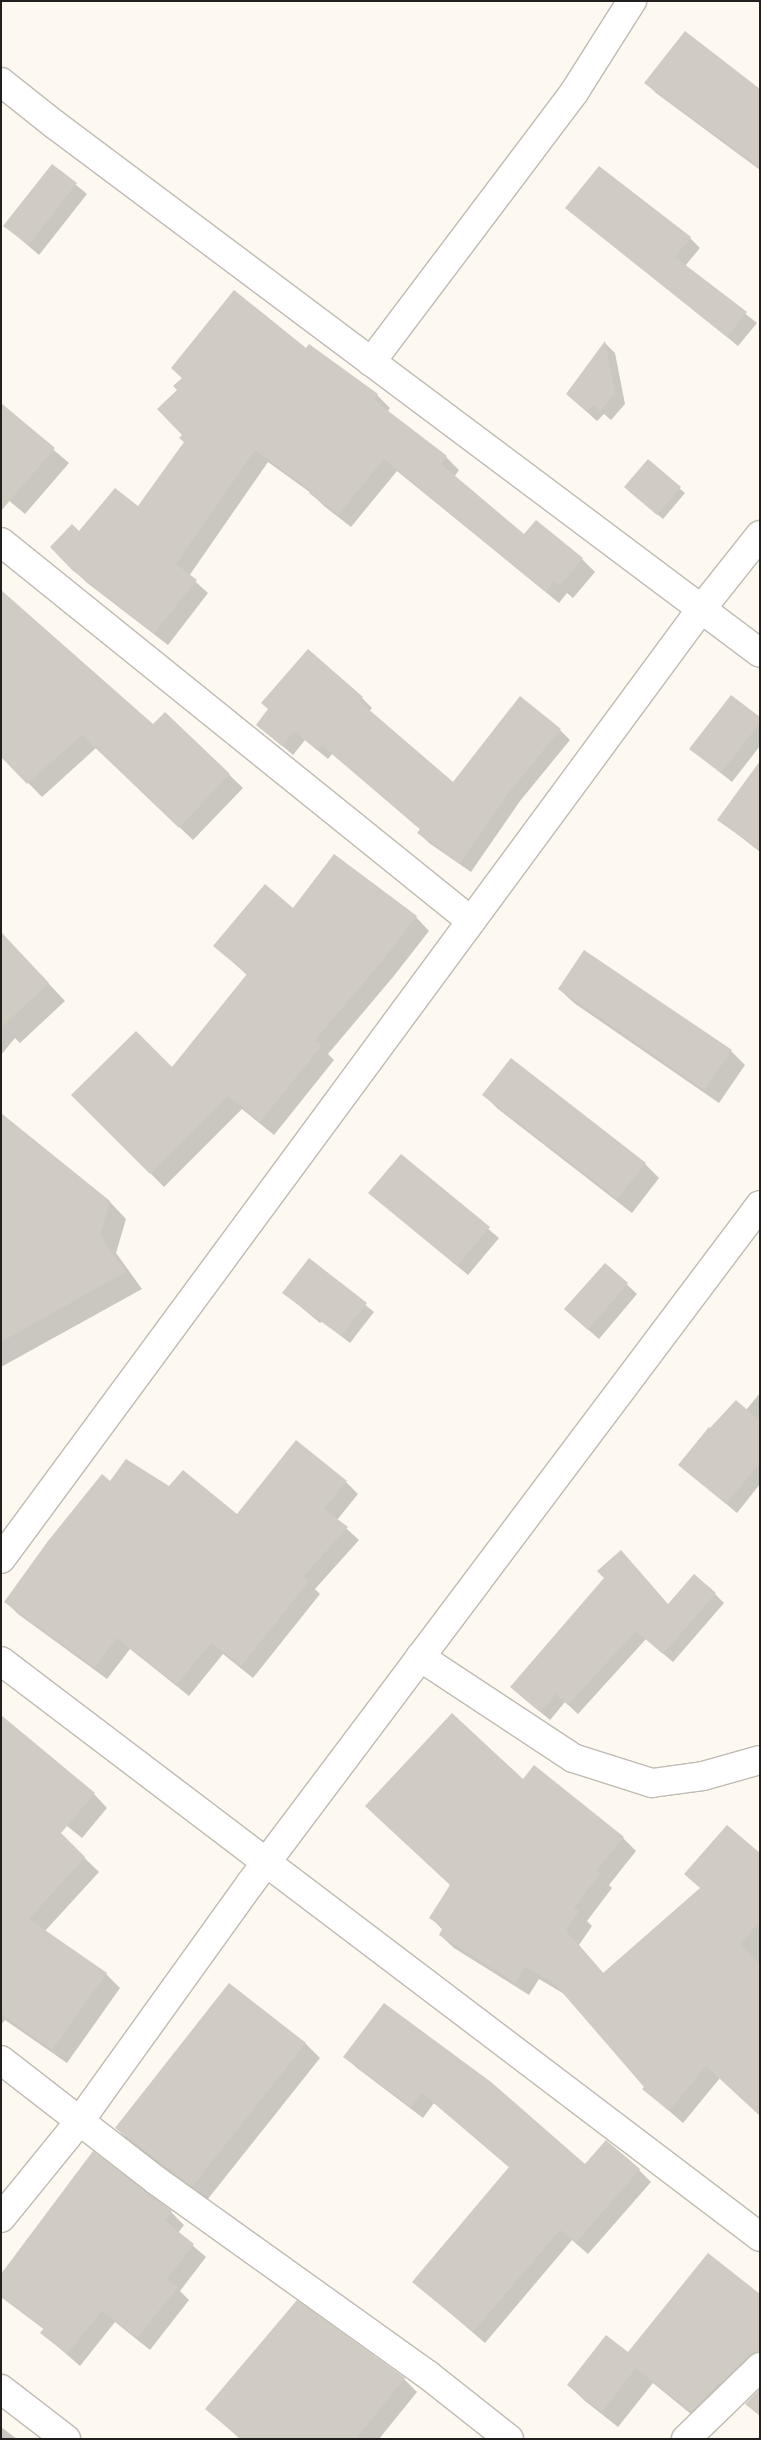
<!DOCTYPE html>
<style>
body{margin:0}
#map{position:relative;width:761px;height:2440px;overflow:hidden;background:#fdf8f0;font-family:"Nunito Sans",sans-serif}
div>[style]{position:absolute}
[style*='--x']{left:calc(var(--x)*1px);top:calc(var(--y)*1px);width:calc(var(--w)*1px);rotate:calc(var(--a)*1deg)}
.shadow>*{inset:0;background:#0003}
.building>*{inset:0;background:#d0cbc3}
.roads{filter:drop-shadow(1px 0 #c0bbb3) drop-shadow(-1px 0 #c0bbb3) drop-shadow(0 1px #c0bbb3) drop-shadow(0 -1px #c0bbb3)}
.minor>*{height:28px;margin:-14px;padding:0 14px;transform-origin:14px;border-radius:14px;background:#fff}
.tertiary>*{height:28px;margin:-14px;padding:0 14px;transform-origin:14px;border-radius:14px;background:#fff}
span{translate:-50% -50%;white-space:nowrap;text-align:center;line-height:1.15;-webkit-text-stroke:4px #fff;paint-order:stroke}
.frame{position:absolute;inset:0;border:2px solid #22201e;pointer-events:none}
</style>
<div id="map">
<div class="shadow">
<i style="clip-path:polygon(646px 83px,760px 99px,760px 170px,656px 93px)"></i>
<i style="clip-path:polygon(52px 165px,87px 194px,39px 255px,5px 226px)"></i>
<i style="clip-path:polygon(567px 208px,690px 238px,700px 248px,685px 266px,757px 323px,738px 346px)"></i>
<i style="clip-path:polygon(605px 343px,615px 353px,625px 404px,611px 420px,604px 414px,597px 421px,567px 394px)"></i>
<i style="clip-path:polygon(309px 346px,377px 395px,390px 408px,387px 412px,446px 457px,459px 470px,454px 477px,524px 536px,536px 521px,582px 559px,595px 572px,573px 598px,567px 593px,559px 603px,397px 471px,351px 527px,324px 506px,311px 493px,268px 462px,189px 576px,208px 593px,168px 645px,86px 582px,51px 547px,79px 532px,139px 508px,185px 443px,179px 390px,183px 379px,172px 368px,306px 350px)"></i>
<i style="clip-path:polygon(1px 405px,69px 463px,25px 514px,1px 494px)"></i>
<i style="clip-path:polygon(648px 461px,685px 493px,663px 519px,630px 492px)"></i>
<i style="clip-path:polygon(1px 609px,153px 726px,165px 713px,243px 788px,193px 840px,96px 748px,42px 797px,1px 755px)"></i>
<i style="clip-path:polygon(362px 698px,372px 708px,369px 711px,454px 783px,560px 730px,570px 740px,520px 801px,471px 872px,429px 843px,419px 833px,421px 830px,332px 754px,328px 759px,305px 740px,293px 755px,258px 725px)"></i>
<i style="clip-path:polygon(760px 719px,760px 746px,732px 782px,691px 749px)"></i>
<i style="clip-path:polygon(760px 798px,760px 852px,719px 820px)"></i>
<i style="clip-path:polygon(294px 910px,416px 917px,429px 931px,393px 977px,328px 1054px,334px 1060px,274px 1135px,242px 1109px,164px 1187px,73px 1095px,172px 1069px,247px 975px,215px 946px)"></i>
<i style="clip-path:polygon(1px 933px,65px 1001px,20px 1043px,15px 1038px,1px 1055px)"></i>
<i style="clip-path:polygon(559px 989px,731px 1051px,745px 1065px,719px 1103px,574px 1003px)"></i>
<i style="clip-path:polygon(484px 1095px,645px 1164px,659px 1178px,632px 1213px,498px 1109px)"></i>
<i style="clip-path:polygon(1px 1114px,110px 1202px,126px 1219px,116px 1253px,142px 1289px,1px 1367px)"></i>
<i style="clip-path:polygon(401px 1156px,499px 1238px,468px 1275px,370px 1193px)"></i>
<i style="clip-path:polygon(310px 1260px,374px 1312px,350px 1343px,322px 1321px,320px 1323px,284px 1293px)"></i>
<i style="clip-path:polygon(605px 1264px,637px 1294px,599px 1339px,576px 1319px)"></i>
<i style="clip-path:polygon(760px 1393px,760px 1484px,737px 1513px,679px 1464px,746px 1410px)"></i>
<i style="clip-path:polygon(346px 1482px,358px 1494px,337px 1520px,359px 1540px,315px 1589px,320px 1594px,253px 1678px,223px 1654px,189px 1696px,130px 1649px,107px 1679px,18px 1614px,6px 1602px,111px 1483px,169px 1488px,237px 1516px)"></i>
<i style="clip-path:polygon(605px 1578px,669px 1605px,715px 1594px,724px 1603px,673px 1662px,646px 1639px,578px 1714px,565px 1702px,550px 1720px,521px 1696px)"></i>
<i style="clip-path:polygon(523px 1780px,623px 1838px,636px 1851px,609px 1885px,612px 1888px,587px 1921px,592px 1926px,579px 1945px,604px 1974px,760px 1855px,760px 2115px,720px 2078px,683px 2123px,644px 2089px,646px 2086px,566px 1995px,539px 1979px,529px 1995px,454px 1948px,440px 1935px,443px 1930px,431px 1918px)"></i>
<i style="clip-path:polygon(94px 1794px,107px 1808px,82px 1838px,62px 1822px)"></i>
<i style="clip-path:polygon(62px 1836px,99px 1872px,45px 1931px,106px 1974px,120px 1988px,67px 2063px,5px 2020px,1px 2025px,1px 1923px)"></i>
<i style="clip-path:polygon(230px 1985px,306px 2044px,320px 2058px,207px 2200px,131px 2143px,116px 2128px)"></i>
<i style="clip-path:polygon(345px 2057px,585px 2166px,639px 2170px,651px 2182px,588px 2254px,572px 2240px,485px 2343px,414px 2282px,510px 2168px,434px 2103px,423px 2118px,357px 2068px)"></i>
<i style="clip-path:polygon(93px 2153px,171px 2212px,184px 2225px,178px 2233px,206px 2257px,180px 2291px,189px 2300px,150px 2350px,115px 2322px,80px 2366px,42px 2333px,45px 2330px,1px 2297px,1px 2276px)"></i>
<i style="clip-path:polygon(760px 2296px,760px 2377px,708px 2428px,653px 2383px,618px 2427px,585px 2401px,568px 2385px,629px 2354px)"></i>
<i style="clip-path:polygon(404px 2379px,417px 2392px,379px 2439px,240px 2439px,207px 2409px)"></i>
<i style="clip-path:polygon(1px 2427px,17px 2439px,1px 2439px)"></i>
</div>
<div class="building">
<i style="clip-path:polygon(685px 31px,760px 89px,760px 168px,644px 83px)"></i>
<i style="clip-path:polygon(52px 164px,77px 183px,29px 245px,3px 226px)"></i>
<i style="clip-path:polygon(599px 166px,691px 237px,675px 257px,747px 312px,727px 337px,565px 208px)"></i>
<i style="clip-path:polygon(234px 290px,306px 348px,309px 344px,378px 394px,374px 400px,447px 456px,441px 464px,524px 534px,536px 520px,583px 558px,560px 586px,554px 581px,546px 592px,384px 459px,338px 515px,309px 493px,311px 491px,255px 450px,176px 564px,197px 580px,154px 633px,72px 570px,50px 547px,72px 524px,79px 531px,115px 488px,138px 506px,184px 442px,179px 438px,182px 435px,157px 409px,177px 390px,173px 386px,182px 378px,171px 368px)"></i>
<i style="clip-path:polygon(605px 341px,615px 393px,600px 411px,593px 405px,587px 412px,566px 394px)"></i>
<i style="clip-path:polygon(1px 403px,55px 448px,1px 511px)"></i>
<i style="clip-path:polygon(648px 459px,681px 487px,657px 515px,624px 487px)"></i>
<i style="clip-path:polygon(1px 590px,153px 724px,165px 712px,230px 774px,179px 828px,82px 735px,27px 784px,1px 757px)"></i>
<i style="clip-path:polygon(308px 649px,363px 697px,359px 701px,453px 782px,520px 696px,561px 729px,510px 791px,460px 863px,417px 833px,420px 829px,322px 745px,317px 750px,294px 731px,282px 746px,256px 725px,268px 709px,261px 703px)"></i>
<i style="clip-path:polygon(731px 695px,760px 717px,760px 723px,721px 773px,689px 749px)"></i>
<i style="clip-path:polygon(760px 761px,760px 850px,717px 820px)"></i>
<i style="clip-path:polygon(334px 854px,417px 916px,380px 964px,315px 1040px,322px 1045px,260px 1122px,228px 1096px,150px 1174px,71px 1095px,136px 1031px,172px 1067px,247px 974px,213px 946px,265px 884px,293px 908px)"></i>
<i style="clip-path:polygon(1px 932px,49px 983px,1px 1028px)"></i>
<i style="clip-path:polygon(584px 950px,732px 1050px,704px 1090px,558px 989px)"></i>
<i style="clip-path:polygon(511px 1058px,646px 1163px,617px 1199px,482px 1095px)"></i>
<i style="clip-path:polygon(1px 1113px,110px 1201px,100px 1235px,126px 1272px,1px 1342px)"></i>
<i style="clip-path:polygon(401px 1154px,490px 1227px,457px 1266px,368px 1193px)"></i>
<i style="clip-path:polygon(309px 1258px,367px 1303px,341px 1336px,282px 1293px)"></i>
<i style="clip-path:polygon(605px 1263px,628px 1283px,588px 1330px,564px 1309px)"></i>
<i style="clip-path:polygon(736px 1400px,760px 1421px,760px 1463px,726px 1504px,678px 1465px,709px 1427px,710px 1428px)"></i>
<i style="clip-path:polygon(296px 1440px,347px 1481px,324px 1509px,348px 1527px,304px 1576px,309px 1581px,241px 1666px,211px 1643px,176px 1685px,117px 1638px,95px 1668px,4px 1602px,48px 1541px,102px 1474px,110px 1481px,126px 1459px,169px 1486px,183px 1470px,237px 1514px)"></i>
<i style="clip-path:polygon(621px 1550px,668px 1604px,694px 1574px,716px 1593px,663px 1654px,636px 1631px,568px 1705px,556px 1694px,540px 1712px,510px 1687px,604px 1578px,597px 1571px)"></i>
<i style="clip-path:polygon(452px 1713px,523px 1779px,534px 1765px,624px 1837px,596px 1871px,600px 1874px,574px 1908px,579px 1911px,566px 1931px,603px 1973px,700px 1888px,684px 1874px,727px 1825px,760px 1853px,760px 1922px,740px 1944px,760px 1965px,760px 2116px,706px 2066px,669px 2111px,642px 2089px,644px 2087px,555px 1984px,525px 1967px,515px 1983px,439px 1935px,443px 1927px,429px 1918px,450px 1885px,365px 1806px)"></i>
<i style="clip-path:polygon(1px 1715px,95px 1793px,61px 1833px,85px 1857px,29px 1919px,107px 1973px,52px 2050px,1px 2014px)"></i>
<i style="clip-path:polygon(229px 1983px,306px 2043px,192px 2187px,115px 2128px)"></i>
<i style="clip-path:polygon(384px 2003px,491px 2082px,585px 2164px,606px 2140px,640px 2169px,576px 2243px,560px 2230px,473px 2332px,412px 2282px,509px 2167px,422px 2093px,411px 2107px,343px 2057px)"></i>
<i style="clip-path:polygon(93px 2151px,172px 2211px,165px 2221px,194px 2244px,167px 2279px,178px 2287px,137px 2338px,102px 2311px,67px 2354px,40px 2333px,44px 2328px,1px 2296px,1px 2274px)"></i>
<i style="clip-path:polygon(708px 2253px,760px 2294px,760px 2352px,749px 2356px,720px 2384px,719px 2383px,691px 2412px,636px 2368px,602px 2412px,567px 2385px,606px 2335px,628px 2352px)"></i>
<i style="clip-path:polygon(297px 2300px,405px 2378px,356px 2439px,241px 2439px,205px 2409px)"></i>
<i style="clip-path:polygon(760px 2389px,760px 2416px,745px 2404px)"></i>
</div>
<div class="roads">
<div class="minor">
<i style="--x:1;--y:82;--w:68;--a:38.4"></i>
<i style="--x:54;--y:124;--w:882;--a:36.84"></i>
<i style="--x:371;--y:362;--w:339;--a:-53"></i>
<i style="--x:575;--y:91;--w:107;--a:-57.7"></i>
<i style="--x:1;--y:542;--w:604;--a:38.88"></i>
<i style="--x:1;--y:1559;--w:1181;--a:-53.61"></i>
<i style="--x:702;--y:608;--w:93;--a:-51.5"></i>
<i style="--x:420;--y:1657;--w:183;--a:33.4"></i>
<i style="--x:573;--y:1758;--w:83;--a:17.6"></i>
<i style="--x:652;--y:1783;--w:51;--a:-7.8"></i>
<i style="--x:703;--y:1776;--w:59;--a:-15.7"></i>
<i style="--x:1;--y:2060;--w:197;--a:37.8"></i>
<i style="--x:157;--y:2181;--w:333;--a:35.6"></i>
<i style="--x:428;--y:2375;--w:103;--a:38.3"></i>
<i style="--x:1;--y:2218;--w:124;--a:-50.9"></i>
<i style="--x:79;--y:2122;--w:293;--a:-54.3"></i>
<i style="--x:250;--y:1884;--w:849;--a:-53.09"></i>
<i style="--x:1;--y:2389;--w:82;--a:37.6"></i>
<i style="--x:686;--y:2439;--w:103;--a:-44.2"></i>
</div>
<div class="tertiary">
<i style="--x:1;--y:1661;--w:953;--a:37.19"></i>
</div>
</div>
<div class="frame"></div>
</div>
